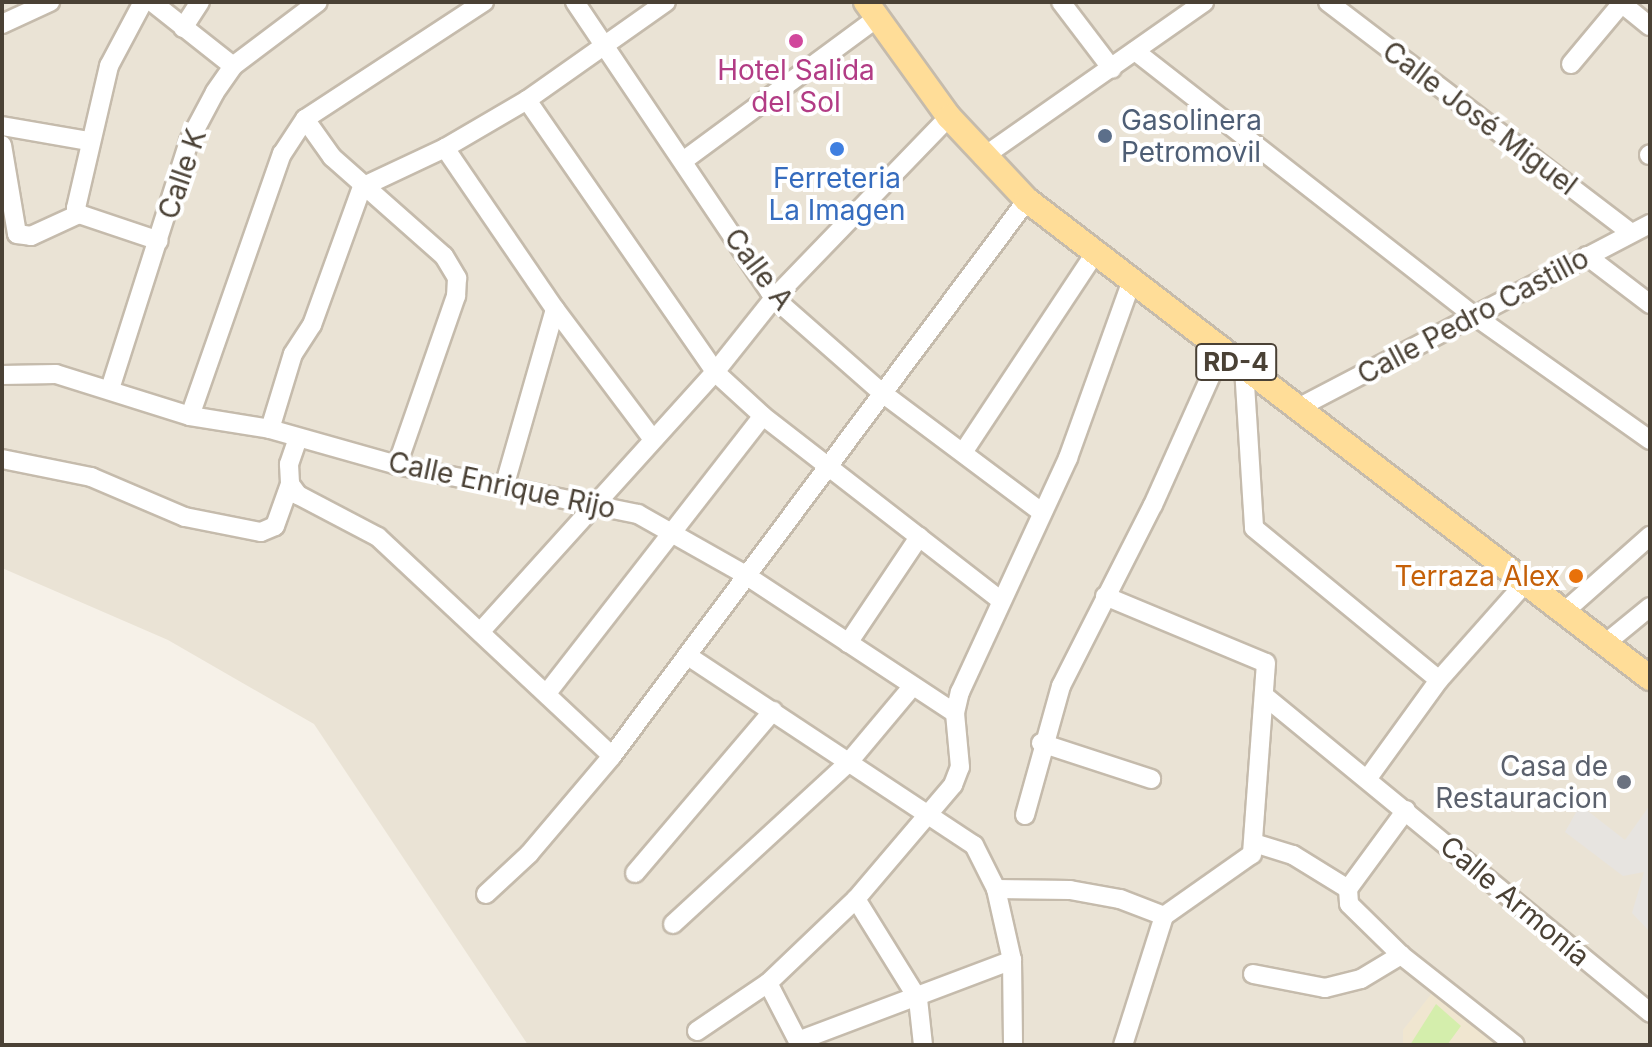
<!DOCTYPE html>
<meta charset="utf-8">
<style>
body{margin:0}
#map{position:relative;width:1652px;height:1047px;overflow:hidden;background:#f6f1e8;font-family:Inter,sans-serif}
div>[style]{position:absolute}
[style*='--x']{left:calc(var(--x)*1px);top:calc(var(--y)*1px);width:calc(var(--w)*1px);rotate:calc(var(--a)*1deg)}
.residential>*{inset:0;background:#eae3d5}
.education>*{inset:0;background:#f0e6d0}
.green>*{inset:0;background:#d4eeac}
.parking>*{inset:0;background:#e7e4e0}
.roads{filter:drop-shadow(2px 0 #c5bbac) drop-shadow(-2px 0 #c5bbac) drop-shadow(0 2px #c5bbac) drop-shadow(0 -2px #c5bbac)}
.minor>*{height:18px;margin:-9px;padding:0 9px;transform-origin:9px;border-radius:9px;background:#fff}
.major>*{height:24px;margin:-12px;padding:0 12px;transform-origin:12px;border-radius:12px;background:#ffdd98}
.dots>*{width:22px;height:22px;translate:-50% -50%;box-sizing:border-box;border:4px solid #fff;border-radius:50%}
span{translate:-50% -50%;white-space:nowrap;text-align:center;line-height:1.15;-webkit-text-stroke:8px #fff;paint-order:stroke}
.shield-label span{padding:2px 6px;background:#fff;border:2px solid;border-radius:6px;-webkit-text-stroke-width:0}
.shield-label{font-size:26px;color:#4a4135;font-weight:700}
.hotel-label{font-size:28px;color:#b23c85}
.street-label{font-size:28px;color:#4a4135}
.service-label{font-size:28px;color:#4e5e75}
.left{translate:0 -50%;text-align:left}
.shop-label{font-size:28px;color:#366cbe}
.food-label{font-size:28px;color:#c56008}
.right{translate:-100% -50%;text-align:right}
.worship-label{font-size:28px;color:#5b616d}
.frame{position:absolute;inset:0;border:4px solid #4a4135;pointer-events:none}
</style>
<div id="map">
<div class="residential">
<i style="clip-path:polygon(2px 2px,1650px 2px,1650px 1045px,528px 1045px,314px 724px,168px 640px,2px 568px)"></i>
</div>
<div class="education">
<i style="clip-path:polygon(1439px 984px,1510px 1045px,1403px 1045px,1403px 1030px)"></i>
</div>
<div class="green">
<i style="clip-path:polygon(1436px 1004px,1461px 1026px,1447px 1045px,1410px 1045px)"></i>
</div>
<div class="parking">
<i style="clip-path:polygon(1580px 805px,1625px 840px,1650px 805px,1650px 932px,1632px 913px,1644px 872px,1623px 876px,1565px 832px)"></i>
</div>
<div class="roads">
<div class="minor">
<i style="--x:143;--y:2;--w:72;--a:118"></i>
<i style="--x:109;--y:66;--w:146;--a:103.1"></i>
<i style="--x:76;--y:208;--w:7;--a:63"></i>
<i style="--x:79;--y:214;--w:84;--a:18.6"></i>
<i style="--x:152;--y:2;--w:103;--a:38.3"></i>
<i style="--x:575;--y:2;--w:357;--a:56.1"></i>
<i style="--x:774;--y:298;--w:142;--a:41.3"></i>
<i style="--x:881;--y:392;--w:199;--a:36.8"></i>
<i style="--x:1061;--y:2;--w:84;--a:52.7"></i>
<i style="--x:1328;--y:2;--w:381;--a:37.3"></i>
<i style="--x:1620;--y:2;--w:38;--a:39"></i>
<i style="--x:2;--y:24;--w:53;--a:-24.6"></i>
<i style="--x:183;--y:28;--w:31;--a:-57"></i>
<i style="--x:1135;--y:51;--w:427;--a:38"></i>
<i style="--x:1472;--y:314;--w:218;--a:35.3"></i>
<i style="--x:1571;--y:64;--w:80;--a:-50.1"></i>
<i style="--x:527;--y:100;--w:331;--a:55.3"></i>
<i style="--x:715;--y:372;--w:65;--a:42.5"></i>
<i style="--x:763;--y:416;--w:299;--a:37.8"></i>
<i style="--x:305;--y:119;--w:47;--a:54.6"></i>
<i style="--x:332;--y:157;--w:149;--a:41.5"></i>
<i style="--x:444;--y:256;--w:26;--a:59"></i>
<i style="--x:457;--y:278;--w:18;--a:93"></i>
<i style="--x:456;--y:296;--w:179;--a:109.2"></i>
<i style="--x:2;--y:126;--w:87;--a:9.9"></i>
<i style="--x:2;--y:145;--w:90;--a:80.4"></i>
<i style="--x:17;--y:234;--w:14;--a:8"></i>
<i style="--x:31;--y:236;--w:53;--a:-24.6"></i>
<i style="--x:445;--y:148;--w:195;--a:55.7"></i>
<i style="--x:555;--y:309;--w:160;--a:53.1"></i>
<i style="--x:1649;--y:155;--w:1;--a:-45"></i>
<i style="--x:983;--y:157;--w:270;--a:-35"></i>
<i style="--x:683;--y:161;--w:241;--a:-36.4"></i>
<i style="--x:1587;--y:256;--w:79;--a:37.3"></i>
<i style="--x:1244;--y:368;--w:160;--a:86.4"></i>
<i style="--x:1254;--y:528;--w:239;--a:39.4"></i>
<i style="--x:2;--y:375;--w:54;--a:-1.1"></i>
<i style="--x:56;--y:374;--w:140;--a:17.4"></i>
<i style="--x:190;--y:416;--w:81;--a:9.2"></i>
<i style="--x:270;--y:429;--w:132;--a:15.8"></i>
<i style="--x:397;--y:465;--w:246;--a:11.5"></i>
<i style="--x:638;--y:514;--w:122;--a:29.5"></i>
<i style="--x:744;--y:574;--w:253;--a:33.4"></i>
<i style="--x:110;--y:389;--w:260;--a:-72.3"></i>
<i style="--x:189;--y:141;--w:55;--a:-62"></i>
<i style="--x:215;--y:92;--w:32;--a:-55"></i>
<i style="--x:233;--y:66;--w:106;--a:-37"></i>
<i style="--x:1296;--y:409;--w:399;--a:-27.6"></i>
<i style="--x:190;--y:416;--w:278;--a:-70.7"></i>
<i style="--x:282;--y:154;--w:42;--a:-56.7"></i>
<i style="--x:305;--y:119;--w:214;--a:-33.2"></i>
<i style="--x:270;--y:429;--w:78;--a:-73"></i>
<i style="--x:293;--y:354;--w:35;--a:-57"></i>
<i style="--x:312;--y:325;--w:147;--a:-70.1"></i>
<i style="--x:362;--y:187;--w:92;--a:-25.2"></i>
<i style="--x:445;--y:148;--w:95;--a:-30.3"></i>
<i style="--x:527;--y:100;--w:170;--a:-35.2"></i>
<i style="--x:298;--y:438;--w:28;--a:109"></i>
<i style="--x:289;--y:464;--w:20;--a:87"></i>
<i style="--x:290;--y:484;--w:14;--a:54"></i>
<i style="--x:298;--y:495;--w:90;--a:27.7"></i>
<i style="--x:378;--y:537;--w:320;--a:43.1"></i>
<i style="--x:964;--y:451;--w:237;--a:-56.5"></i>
<i style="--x:2;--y:459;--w:91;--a:11.4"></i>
<i style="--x:91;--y:477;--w:102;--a:23.1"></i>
<i style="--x:185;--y:517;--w:77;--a:11.2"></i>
<i style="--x:261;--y:532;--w:15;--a:-23"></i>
<i style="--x:275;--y:526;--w:45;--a:-70.3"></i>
<i style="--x:504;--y:487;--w:185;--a:-74"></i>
<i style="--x:1105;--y:596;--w:174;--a:22.6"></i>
<i style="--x:1266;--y:663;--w:192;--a:94.2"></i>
<i style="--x:1252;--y:854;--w:108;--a:144.8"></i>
<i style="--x:1164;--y:916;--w:135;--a:107.6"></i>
<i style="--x:1564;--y:612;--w:115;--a:-41.5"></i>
<i style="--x:481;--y:631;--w:349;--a:-47.9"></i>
<i style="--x:715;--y:372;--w:95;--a:-51.4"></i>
<i style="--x:774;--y:298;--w:252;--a:-46"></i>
<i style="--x:848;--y:643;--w:128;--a:-56.2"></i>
<i style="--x:1606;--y:643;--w:57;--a:-39.3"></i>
<i style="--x:688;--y:656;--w:343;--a:33.5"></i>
<i style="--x:974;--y:845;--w:49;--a:63.4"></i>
<i style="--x:996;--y:889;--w:73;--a:77.3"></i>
<i style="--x:1012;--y:960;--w:85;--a:89.3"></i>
<i style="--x:547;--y:693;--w:351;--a:-52.1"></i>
<i style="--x:1267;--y:698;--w:496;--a:39.4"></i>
<i style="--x:1041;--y:743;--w:116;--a:18.1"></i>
<i style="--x:1368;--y:778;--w:121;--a:-54.1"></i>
<i style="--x:1439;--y:680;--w:131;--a:-48.4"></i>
<i style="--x:1406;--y:810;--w:98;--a:126.3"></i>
<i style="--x:1348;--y:889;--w:15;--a:86"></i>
<i style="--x:1349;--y:904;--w:73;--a:44.4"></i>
<i style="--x:1401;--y:955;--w:145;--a:38.3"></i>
<i style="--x:1025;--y:815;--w:134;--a:-74.4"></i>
<i style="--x:1061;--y:686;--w:203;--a:-63.1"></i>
<i style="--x:1153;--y:505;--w:169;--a:-65.9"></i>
<i style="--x:1254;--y:843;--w:41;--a:17.1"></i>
<i style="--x:1293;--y:855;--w:65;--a:31.7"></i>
<i style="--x:635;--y:873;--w:213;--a:-49.6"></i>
<i style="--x:996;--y:889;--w:74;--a:0.8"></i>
<i style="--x:1070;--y:890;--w:51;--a:10.2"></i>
<i style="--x:1120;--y:899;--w:47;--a:21.1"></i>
<i style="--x:486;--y:894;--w:59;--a:-42.9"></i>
<i style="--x:529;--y:854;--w:128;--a:-49.7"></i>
<i style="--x:612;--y:756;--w:694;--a:-53.26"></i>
<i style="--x:856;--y:899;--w:118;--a:58.2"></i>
<i style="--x:918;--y:999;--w:46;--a:83.8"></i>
<i style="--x:673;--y:924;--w:239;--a:-42.6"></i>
<i style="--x:849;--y:762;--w:97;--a:-50"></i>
<i style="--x:1253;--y:974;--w:73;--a:11"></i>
<i style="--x:1325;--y:988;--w:37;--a:-14"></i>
<i style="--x:1361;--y:979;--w:47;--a:-31"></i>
<i style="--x:768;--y:983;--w:70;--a:62.7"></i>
<i style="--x:697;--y:1031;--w:86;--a:-34.1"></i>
<i style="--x:768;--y:983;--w:122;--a:-43.7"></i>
<i style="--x:856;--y:899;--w:150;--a:-49.6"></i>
<i style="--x:953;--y:785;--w:19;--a:-69"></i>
<i style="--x:960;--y:767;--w:54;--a:-95.3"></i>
<i style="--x:955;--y:713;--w:22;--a:-77"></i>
<i style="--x:960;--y:692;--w:258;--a:-65.2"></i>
<i style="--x:1068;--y:458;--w:186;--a:-70.2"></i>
<i style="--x:798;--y:1041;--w:229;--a:-20.7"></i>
</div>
<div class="major">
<i style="--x:866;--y:2;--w:142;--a:54.2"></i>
<i style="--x:949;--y:117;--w:114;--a:46.8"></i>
<i style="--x:1027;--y:200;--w:785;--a:37.5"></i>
</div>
</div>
<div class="dots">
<i style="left:796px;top:41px;background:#d1479c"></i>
<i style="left:1105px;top:136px;background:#5c6f8a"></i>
<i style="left:837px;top:149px;background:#3f7fe0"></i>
<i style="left:1576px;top:576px;background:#e8710a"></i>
<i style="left:1624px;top:782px;background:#6b7280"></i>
</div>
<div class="shield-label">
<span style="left:1236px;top:362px">RD-4</span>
</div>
<div class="hotel-label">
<span style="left:796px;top:86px">Hotel Salida<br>del Sol</span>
</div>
<div class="street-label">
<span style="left:1480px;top:118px;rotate:37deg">Calle José Miguel</span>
<span style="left:182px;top:174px;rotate:-71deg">Calle K</span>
<span style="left:759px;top:269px;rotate:53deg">Calle A</span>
<span style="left:1473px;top:316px;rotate:-28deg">Calle Pedro Castillo</span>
<span style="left:502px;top:485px;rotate:12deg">Calle Enrique Rijo</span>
<span style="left:1515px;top:901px;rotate:40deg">Calle Armonía</span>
</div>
<div class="service-label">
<span class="left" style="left:1121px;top:136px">Gasolinera<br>Petromovil</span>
</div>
<div class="shop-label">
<span style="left:837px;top:194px">Ferreteria<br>La Imagen</span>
</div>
<div class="food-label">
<span class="right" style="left:1560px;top:576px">Terraza Alex</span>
</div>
<div class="worship-label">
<span class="right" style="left:1608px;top:782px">Casa de<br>Restauracion</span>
</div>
<div class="frame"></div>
</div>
